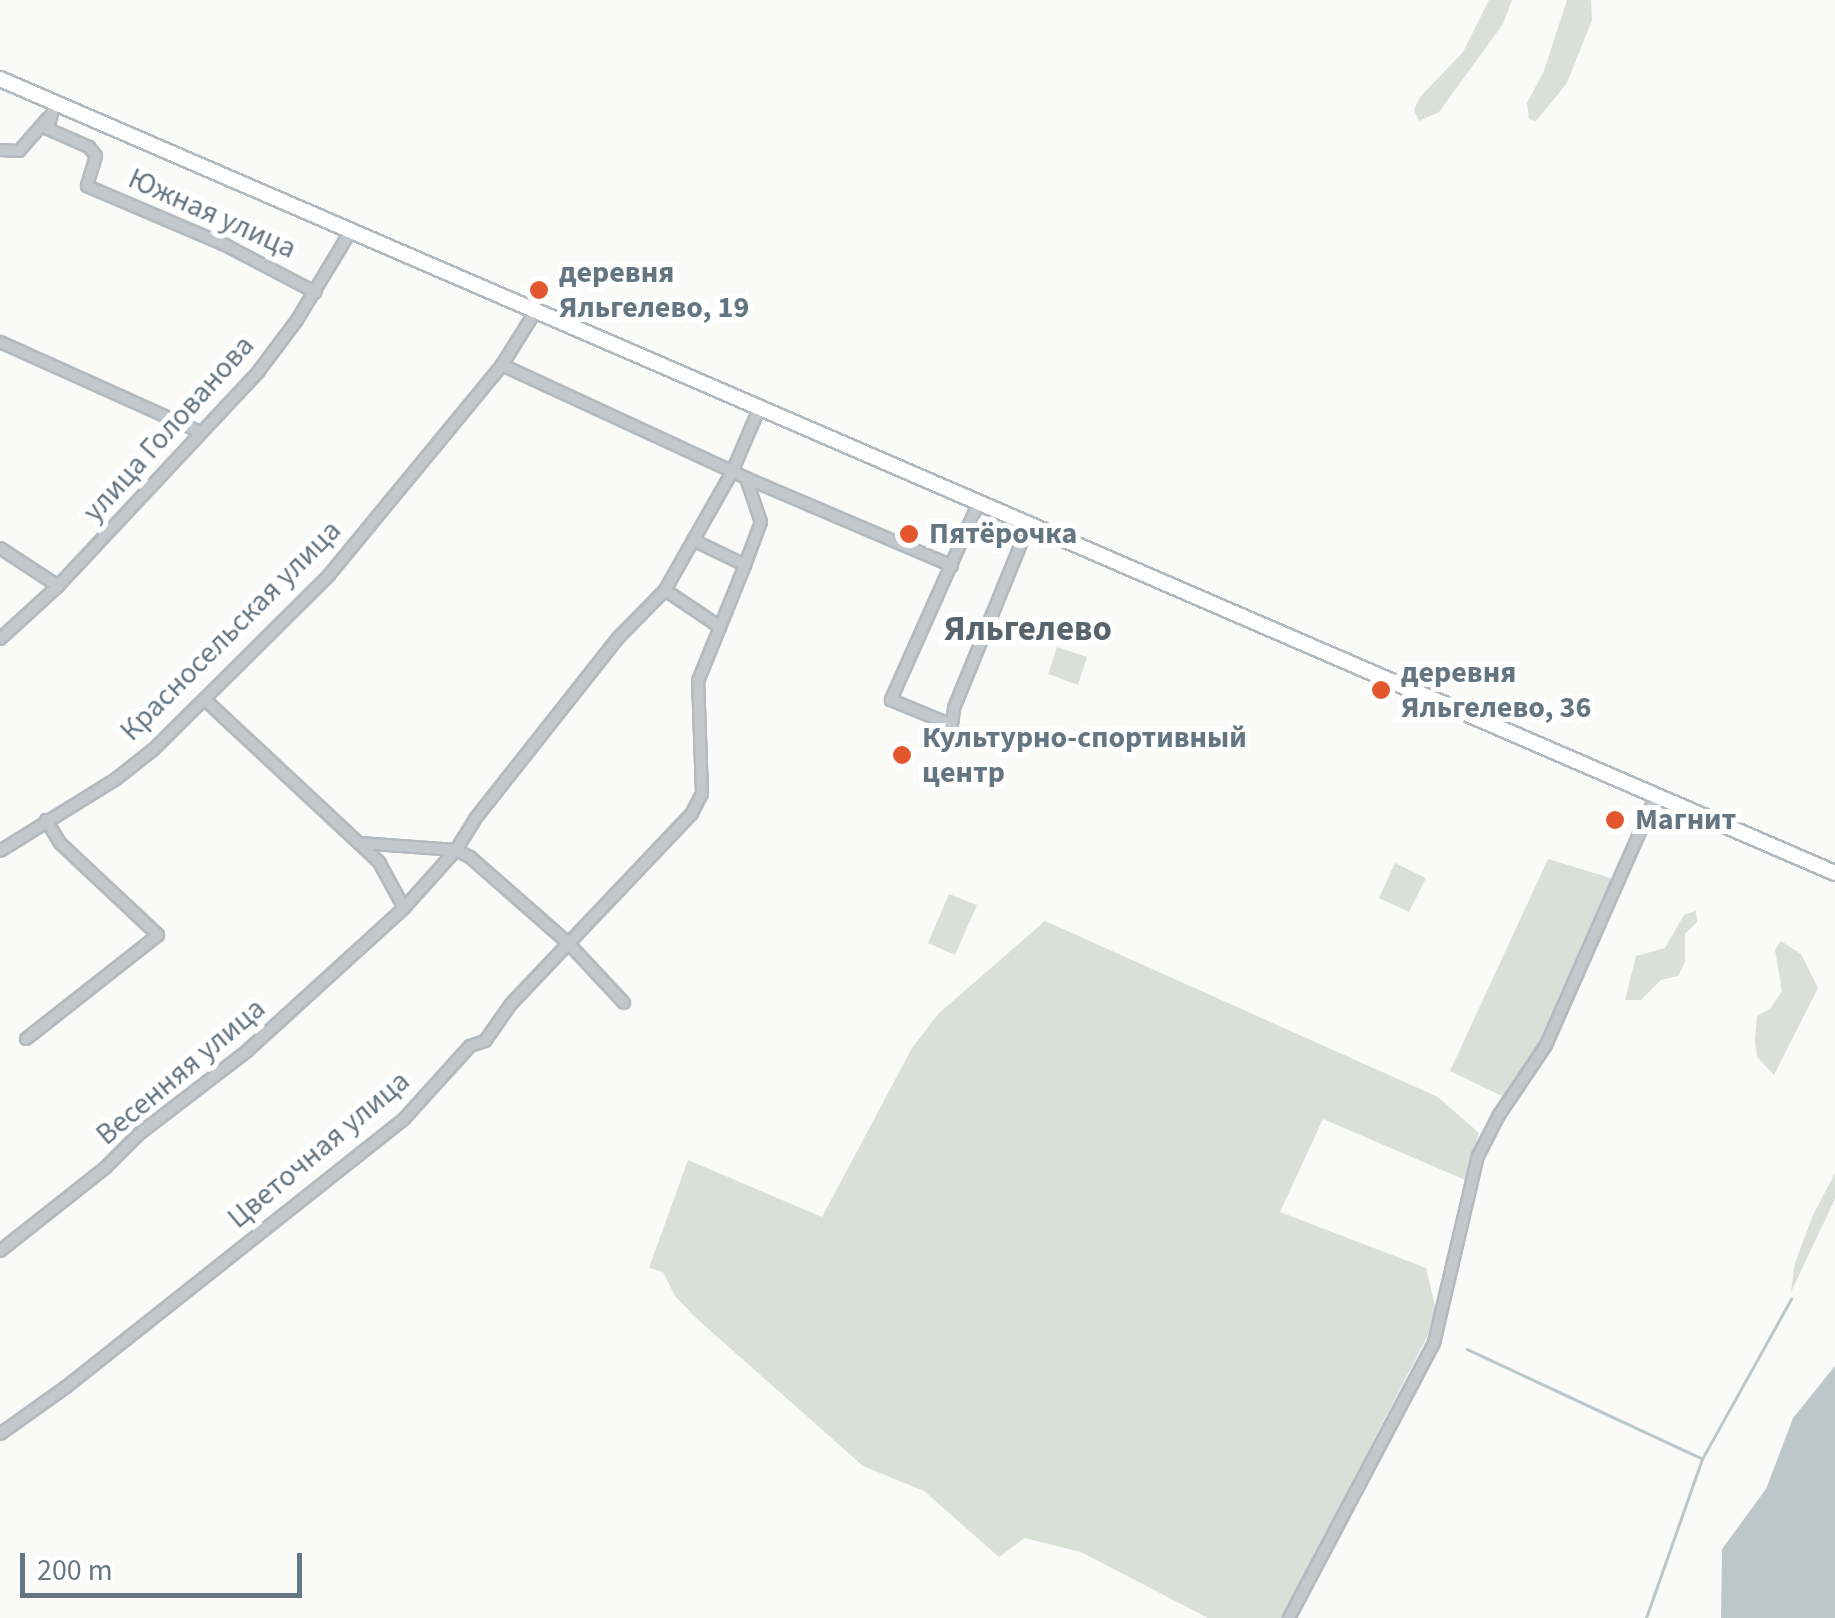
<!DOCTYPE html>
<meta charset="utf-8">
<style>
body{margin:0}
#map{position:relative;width:1835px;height:1618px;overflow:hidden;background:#fafaf8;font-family:"Source Sans 3",sans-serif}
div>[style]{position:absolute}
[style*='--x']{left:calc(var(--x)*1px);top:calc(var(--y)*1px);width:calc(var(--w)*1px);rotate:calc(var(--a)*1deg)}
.green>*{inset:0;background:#dadfd7}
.water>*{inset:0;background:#bbc7cb}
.stream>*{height:2.5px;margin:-1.25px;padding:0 1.25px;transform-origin:1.25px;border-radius:1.25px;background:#bbc7cb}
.roads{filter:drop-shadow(2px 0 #b3babf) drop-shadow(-2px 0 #b3babf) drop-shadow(0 2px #b3babf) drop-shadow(0 -2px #b3babf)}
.street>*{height:10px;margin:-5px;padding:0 5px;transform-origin:5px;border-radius:5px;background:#c3c8cc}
.secondary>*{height:14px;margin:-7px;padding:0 7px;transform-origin:7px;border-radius:7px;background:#fff}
.dots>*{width:28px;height:28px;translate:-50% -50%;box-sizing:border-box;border:5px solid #fff;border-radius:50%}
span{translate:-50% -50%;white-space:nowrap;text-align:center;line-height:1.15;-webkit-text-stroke:10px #fff;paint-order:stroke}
.street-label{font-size:30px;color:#657683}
.poi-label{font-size:30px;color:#657683;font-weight:700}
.left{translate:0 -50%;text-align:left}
.quarter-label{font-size:35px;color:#57646e;font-weight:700}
.scale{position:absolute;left:20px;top:1553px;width:282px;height:45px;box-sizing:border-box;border:5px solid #657683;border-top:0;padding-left:12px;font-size:30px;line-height:35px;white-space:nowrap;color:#657683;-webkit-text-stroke:8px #fff;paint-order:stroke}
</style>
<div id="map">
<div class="green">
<i style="clip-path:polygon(1489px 0,1512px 0,1503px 24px,1439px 112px,1419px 121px,1414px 110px,1420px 97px,1463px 52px)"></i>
<i style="clip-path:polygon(1567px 0,1591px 0,1592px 20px,1567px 83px,1536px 121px,1529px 119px,1527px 103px,1544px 71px)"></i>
<i style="clip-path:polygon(1057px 647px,1087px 657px,1078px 685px,1048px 674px)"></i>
<i style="clip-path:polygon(1548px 859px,1614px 879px,1542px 1038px,1502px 1096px,1450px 1071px)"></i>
<i style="clip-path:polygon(1395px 863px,1426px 878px,1409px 912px,1379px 898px)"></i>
<i style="clip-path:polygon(949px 894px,977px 905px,955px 955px,928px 943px)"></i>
<i style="clip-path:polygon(1696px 911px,1697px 922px,1685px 934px,1685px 962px,1678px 976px,1661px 980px,1641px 1000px,1625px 1000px,1636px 956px,1665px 948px,1684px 915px)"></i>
<i style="clip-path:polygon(1045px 921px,1438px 1097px,1479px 1133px,1465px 1180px,1323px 1119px,1280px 1212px,1426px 1268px,1436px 1310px,1427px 1337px,1282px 1618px,1208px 1618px,1081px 1552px,1025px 1538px,999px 1557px,924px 1491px,863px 1466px,696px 1318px,675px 1296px,663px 1272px,649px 1268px,688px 1160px,822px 1217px,912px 1048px,939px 1013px)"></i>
<i style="clip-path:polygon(1781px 941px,1801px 954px,1818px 988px,1774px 1075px,1757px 1057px,1755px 1039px,1757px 1016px,1771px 1008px,1782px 991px,1775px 950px)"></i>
<i style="clip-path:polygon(1835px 1173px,1835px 1199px,1791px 1292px,1795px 1263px,1813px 1215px)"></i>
</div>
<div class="water">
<i style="clip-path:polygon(1835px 1366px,1835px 1618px,1721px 1618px,1722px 1549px,1766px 1489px,1793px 1418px)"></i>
</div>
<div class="stream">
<i style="--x:1467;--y:1349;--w:258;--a:25"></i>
<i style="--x:1646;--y:1618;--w:169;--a:-70.6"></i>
<i style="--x:1702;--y:1459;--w:183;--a:-60.9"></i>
</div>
<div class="roads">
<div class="street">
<i style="--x:55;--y:103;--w:27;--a:105"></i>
<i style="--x:48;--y:129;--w:45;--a:23.7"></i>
<i style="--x:89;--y:147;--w:11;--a:52"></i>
<i style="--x:96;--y:156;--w:31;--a:107"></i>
<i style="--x:87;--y:186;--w:150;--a:23.1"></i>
<i style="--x:225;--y:245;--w:102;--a:27.6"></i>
<i style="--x:0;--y:150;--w:19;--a:3"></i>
<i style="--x:19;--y:151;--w:44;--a:-48.7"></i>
<i style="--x:0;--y:342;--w:217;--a:24.2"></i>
<i style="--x:502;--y:365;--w:269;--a:24.8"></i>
<i style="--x:746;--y:478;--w:46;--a:71.2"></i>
<i style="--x:761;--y:522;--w:46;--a:110.4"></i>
<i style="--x:746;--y:478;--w:224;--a:23.1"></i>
<i style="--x:979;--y:502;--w:217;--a:114"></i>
<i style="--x:891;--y:700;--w:66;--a:22.3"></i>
<i style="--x:952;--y:725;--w:17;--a:-83"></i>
<i style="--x:954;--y:708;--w:199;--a:-67.8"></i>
<i style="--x:693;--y:540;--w:58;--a:25.7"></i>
<i style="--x:745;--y:565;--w:67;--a:112"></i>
<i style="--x:0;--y:548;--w:69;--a:33.2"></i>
<i style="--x:0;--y:639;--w:79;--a:-42.4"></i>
<i style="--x:58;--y:586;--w:293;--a:-46.9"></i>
<i style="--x:258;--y:372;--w:65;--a:-53.1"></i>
<i style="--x:297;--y:320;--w:103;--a:-58.9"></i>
<i style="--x:359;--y:843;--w:97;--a:4.1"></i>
<i style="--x:456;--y:850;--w:16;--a:27"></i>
<i style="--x:470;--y:857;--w:133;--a:41.3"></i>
<i style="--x:570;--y:945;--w:79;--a:47"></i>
<i style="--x:0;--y:851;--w:137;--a:-31.8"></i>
<i style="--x:116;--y:779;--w:48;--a:-38.3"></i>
<i style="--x:154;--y:749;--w:247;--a:-44.8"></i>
<i style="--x:329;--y:575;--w:272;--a:-50.5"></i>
<i style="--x:502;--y:365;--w:62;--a:-58.1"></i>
<i style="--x:404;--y:908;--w:78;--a:-48.1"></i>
<i style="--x:456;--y:850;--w:36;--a:-58"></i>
<i style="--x:475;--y:819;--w:231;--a:-51.7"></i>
<i style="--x:618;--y:638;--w:67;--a:-45.6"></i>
<i style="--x:665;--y:590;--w:136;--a:-60.4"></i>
<i style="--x:732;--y:472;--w:69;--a:-66.8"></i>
<i style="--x:26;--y:1039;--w:168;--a:-38.2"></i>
<i style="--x:158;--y:935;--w:134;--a:-136.8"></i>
<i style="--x:60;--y:843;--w:27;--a:-121"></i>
<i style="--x:0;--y:1251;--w:134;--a:-38.3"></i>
<i style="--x:105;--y:1168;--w:48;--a:-45"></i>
<i style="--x:139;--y:1134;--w:136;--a:-37.5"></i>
<i style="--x:247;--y:1051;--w:212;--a:-42.3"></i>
<i style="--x:404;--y:908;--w:52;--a:-118.5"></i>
<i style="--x:379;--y:862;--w:238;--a:-137"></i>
<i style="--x:0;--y:1434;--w:81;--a:-35.5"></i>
<i style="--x:66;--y:1387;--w:431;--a:-38.4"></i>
<i style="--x:404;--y:1119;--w:98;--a:-47.9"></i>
<i style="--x:470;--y:1046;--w:16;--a:-18"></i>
<i style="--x:485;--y:1041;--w:45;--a:-54.9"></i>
<i style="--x:511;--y:1004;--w:263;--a:-46.5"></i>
<i style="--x:692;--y:813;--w:22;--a:-63"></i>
<i style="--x:702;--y:793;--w:112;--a:-92"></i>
<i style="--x:698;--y:681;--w:58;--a:-67.8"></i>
<i style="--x:720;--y:627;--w:66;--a:-146.1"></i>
<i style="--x:1289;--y:1618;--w:311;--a:-62.2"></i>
<i style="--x:1434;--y:1343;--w:192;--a:-76.8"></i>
<i style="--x:1478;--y:1156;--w:46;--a:-62.9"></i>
<i style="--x:1499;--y:1115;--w:84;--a:-56.1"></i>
<i style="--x:1546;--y:1045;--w:272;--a:-66.2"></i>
</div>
<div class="secondary">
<i style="--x:0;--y:79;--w:1999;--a:23.4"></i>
</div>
</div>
<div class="dots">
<i style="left:539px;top:290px;background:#e4572e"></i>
<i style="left:909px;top:534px;background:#e4572e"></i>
<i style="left:1381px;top:690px;background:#e4572e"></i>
<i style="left:902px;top:755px;background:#e4572e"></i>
<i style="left:1615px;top:820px;background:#e4572e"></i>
</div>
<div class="street-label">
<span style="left:212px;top:214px;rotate:24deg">Южная улица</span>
<span style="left:169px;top:429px;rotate:-48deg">улица Голованова</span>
<span style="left:231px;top:631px;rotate:-45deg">Красносельская улица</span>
<span style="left:181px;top:1072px;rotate:-40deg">Весенняя улица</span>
<span style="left:319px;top:1150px;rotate:-40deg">Цветочная улица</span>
</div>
<div class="poi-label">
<span class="left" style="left:559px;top:290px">деревня<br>Яльгелево, 19</span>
<span class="left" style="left:929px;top:534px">Пятёрочка</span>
<span class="left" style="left:1401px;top:690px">деревня<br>Яльгелево, 36</span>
<span class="left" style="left:922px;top:755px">Культурно-спортивный<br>центр</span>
<span class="left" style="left:1635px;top:820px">Магнит</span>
</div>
<div class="quarter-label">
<span style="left:1028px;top:629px">Яльгелево</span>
</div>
<div class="scale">200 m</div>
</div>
